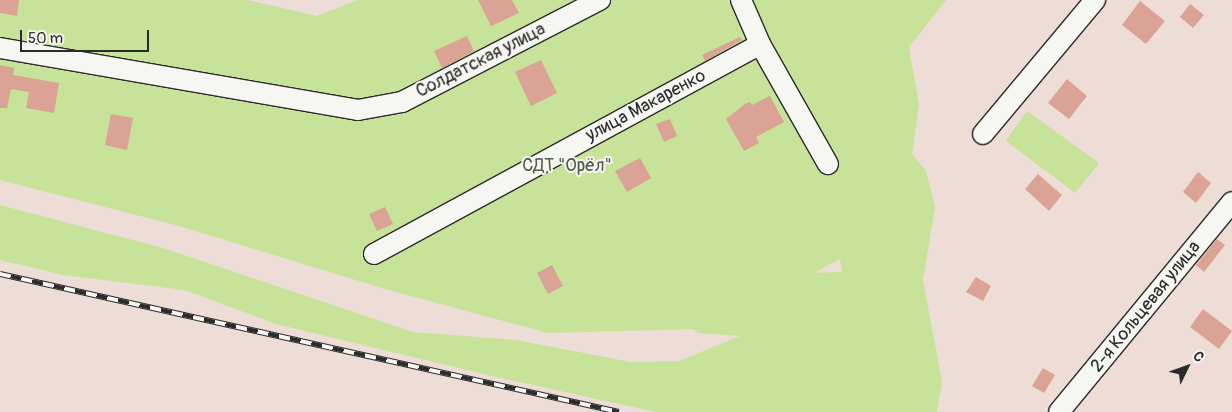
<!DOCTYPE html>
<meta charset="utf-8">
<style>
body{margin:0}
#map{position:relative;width:1232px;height:412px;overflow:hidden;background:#eeddd6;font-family:Pangolin,sans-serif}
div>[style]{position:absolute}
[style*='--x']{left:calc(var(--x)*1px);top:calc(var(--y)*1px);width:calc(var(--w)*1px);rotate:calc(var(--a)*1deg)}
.green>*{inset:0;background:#c7e299}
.building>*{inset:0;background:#dba395}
.roads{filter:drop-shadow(1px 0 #2b2b2b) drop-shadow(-1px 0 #2b2b2b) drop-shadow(0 1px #2b2b2b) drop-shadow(0 -1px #2b2b2b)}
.minor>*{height:20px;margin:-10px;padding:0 10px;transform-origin:10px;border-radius:10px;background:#f6f6f2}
.rail>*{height:5.5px;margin-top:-2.75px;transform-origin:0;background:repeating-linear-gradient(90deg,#f6f6f2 0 11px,#2b2b2b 0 22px);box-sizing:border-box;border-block:1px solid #2b2b2b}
span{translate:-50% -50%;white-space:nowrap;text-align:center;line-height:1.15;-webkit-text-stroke:4px #f6f6f2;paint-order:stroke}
.street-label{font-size:18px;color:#2b2b2b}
.park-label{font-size:18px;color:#525946}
.north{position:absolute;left:1162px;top:342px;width:50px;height:50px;-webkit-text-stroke:4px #f6f6f2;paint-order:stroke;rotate:48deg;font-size:14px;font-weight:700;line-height:20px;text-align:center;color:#2b2b2b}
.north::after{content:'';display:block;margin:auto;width:18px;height:22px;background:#2b2b2b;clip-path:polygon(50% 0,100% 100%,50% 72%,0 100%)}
.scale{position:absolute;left:20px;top:30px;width:129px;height:22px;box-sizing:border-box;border:2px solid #2b2b2b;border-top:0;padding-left:6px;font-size:15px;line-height:18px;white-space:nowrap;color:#2b2b2b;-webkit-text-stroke:4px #f6f6f2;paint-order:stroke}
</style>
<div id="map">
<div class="green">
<i style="clip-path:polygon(evenodd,0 0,247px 0,317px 16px,357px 0,946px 0,909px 47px,919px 105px,912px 154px,926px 171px,935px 207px,923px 280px,942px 382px,937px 412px,656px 412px,483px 374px,276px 324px,184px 290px,63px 275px,0 260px,0 205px,163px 248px,413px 332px,516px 340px,631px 362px,679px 361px,740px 336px,698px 333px,693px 329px,548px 333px,385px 289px,179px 226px,0 180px,0 0,840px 259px,842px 272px,814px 273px,840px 259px)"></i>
<i style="clip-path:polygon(1027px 111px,1099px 163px,1075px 193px,1006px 141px)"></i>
</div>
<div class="building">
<i style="clip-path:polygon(0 0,19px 0,17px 16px,0 13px)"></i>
<i style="clip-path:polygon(478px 0,512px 0,519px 13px,491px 26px)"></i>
<i style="clip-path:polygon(1140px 1px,1165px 21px,1146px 44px,1122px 25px)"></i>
<i style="clip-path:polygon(1190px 4px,1204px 15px,1193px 28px,1180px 17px)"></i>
<i style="clip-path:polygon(467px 36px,474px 51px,442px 68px,434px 51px)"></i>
<i style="clip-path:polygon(740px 37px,742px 40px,705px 61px,702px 55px)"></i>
<i style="clip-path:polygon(541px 60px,557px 93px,531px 106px,515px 72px)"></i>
<i style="clip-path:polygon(0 65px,14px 68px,13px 75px,59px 83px,54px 113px,26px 108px,29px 92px,11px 89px,7px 108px,0 108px)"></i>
<i style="clip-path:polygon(1067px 79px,1087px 96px,1069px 119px,1048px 103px)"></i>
<i style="clip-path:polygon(770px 96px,784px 122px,756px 137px,759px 143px,744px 151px,726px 119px,745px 104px,750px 102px,752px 105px)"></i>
<i style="clip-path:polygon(111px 114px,133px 118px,127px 150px,105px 145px)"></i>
<i style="clip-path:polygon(670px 119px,677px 136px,664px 142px,656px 124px)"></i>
<i style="clip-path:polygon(640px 158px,651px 178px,627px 192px,615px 171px)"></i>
<i style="clip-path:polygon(1198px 172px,1211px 183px,1196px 203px,1183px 192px)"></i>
<i style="clip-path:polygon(1038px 174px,1062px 195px,1049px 211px,1025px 189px)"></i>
<i style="clip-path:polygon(385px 207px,393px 224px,377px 231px,369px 214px)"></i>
<i style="clip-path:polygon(1217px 239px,1225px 245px,1204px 272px,1196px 265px)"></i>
<i style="clip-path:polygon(552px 265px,563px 286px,548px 294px,537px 273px)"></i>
<i style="clip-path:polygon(976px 277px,991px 286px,983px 301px,966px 292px)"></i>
<i style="clip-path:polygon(1203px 309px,1232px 331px,1219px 349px,1190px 327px)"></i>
<i style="clip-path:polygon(1043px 368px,1055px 375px,1044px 393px,1032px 386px)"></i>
</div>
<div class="roads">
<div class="minor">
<i style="--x:741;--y:0;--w:48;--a:66.6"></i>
<i style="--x:760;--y:44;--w:138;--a:60.5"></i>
<i style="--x:0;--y:48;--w:363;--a:9.8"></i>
<i style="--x:358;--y:110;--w:45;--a:-10.3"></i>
<i style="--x:402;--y:102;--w:223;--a:-27.3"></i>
<i style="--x:983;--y:134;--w:175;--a:-50.1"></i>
<i style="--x:374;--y:254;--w:439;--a:-28.5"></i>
<i style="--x:1059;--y:412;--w:272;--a:-50.5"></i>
</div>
</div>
<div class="rail">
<i style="--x:0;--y:274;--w:634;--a:12.57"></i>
</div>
<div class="street-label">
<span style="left:481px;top:61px;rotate:-27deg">Солдатская улица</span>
<span style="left:646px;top:106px;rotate:-28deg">улица Макаренко</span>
<span style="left:1146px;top:307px;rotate:-51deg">2-я Кольцевая улица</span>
</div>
<div class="park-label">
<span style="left:567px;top:166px">СДТ "Орёл"</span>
</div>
<div class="north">С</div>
<div class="scale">50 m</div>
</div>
